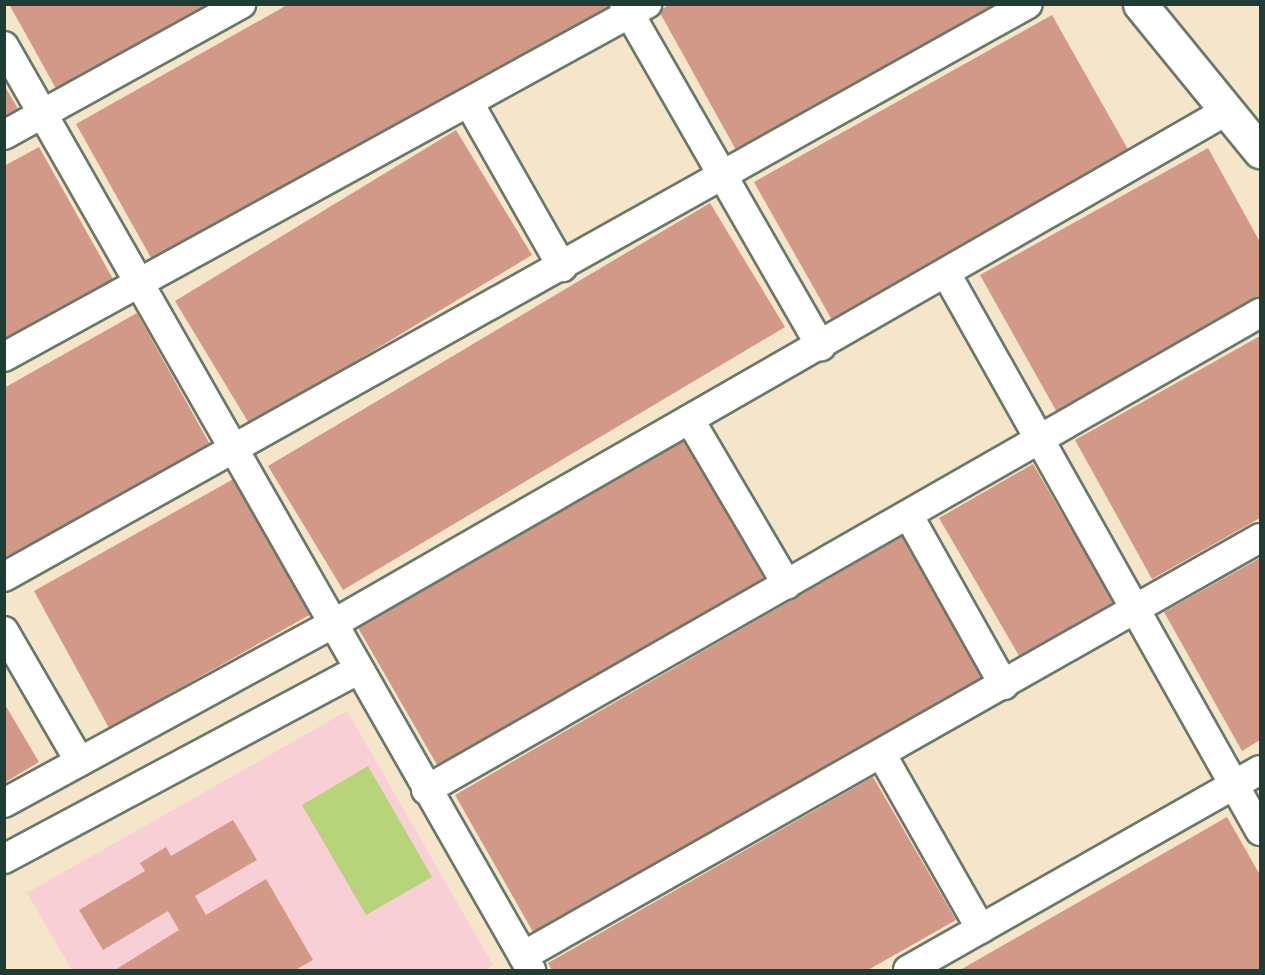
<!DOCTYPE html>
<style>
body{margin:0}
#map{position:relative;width:1265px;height:975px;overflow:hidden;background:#f5e5cb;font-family:"Shantell Sans",sans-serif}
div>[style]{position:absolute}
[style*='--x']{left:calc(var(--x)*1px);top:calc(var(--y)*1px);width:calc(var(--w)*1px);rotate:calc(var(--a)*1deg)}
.built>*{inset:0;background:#f7cfd4}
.green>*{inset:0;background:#b8d47a}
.building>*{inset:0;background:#d29988}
.roads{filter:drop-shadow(2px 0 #6a7869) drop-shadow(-2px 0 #6a7869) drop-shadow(0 2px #6a7869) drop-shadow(0 -2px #6a7869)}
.minor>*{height:28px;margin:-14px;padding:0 14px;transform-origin:14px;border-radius:14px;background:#fff}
.tertiary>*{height:33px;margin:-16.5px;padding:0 16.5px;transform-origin:16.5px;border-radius:16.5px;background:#fff}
span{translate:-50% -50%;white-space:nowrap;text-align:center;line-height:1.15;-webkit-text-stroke:5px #fcf5e5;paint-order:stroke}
.frame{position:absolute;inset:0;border:6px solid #1f3d34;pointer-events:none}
</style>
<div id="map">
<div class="built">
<i style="clip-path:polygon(347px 711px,493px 965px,484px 970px,72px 970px,27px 893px)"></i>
</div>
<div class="green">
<i style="clip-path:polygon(368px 766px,432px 877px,366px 915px,302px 805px)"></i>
</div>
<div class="building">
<i style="clip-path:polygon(9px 4px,219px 4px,59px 94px)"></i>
<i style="clip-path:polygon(289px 4px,614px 4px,154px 263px,76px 124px)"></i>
<i style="clip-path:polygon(670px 4px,996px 4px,736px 150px,659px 11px)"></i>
<i style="clip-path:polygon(1052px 15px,1130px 153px,832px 320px,754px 182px)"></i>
<i style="clip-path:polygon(4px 85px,20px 112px,4px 120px)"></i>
<i style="clip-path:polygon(456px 130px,532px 255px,250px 425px,175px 301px)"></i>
<i style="clip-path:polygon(39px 147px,117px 286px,4px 349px,4px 166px)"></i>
<i style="clip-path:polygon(1208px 148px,1260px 242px,1260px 301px,1058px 414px,980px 275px)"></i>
<i style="clip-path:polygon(710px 203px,785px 327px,343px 590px,268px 466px)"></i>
<i style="clip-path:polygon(137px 313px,213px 450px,10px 564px,4px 555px,4px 388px)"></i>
<i style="clip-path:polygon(1260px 336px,1260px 518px,1152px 579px,1075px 440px)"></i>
<i style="clip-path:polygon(683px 439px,766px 582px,440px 770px,357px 626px)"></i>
<i style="clip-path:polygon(1033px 464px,1116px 606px,1022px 661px,939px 518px)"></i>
<i style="clip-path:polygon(237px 477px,313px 613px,109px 728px,34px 591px)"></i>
<i style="clip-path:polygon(904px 535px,988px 678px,537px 939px,455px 795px)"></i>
<i style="clip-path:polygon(1260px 558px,1260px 740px,1242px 751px,1164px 612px)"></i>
<i style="clip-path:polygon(4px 703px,39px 762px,4px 783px)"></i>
<i style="clip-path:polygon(873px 777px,956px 920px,868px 970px,552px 970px,548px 963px)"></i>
<i style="clip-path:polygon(1227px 817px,1260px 875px,1260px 970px,960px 970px)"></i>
<i style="clip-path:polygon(233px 820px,257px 860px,195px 896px,206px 915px,266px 879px,313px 960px,295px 970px,115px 970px,179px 930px,168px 911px,103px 950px,79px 910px,145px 871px,140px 863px,166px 847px,171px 856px)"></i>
</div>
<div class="roads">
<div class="minor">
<i style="--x:624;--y:4;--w:395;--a:60.1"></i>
<i style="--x:4;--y:46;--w:1064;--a:60.3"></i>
<i style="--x:469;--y:103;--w:189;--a:60.4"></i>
<i style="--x:4;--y:135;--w:271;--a:-28.9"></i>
<i style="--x:947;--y:275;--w:638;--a:60.62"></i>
<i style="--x:4;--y:357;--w:734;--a:-28.77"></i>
<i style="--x:690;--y:420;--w:191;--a:59.5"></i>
<i style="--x:909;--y:516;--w:194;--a:60.7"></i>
<i style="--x:4;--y:577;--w:1173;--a:-29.23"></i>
<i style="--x:4;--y:631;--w:151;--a:59.9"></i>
<i style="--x:882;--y:755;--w:200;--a:60.4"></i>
<i style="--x:426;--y:790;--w:961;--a:-29.77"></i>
<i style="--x:4;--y:803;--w:372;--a:-28.6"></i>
<i style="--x:331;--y:625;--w:1034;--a:-29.86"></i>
<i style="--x:4;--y:859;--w:399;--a:-28.1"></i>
<i style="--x:523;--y:956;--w:847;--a:-29.56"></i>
<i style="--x:908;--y:970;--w:405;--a:-29.6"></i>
</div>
<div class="tertiary">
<i style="--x:1140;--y:4;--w:190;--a:50.8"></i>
</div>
</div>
<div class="frame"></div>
</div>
